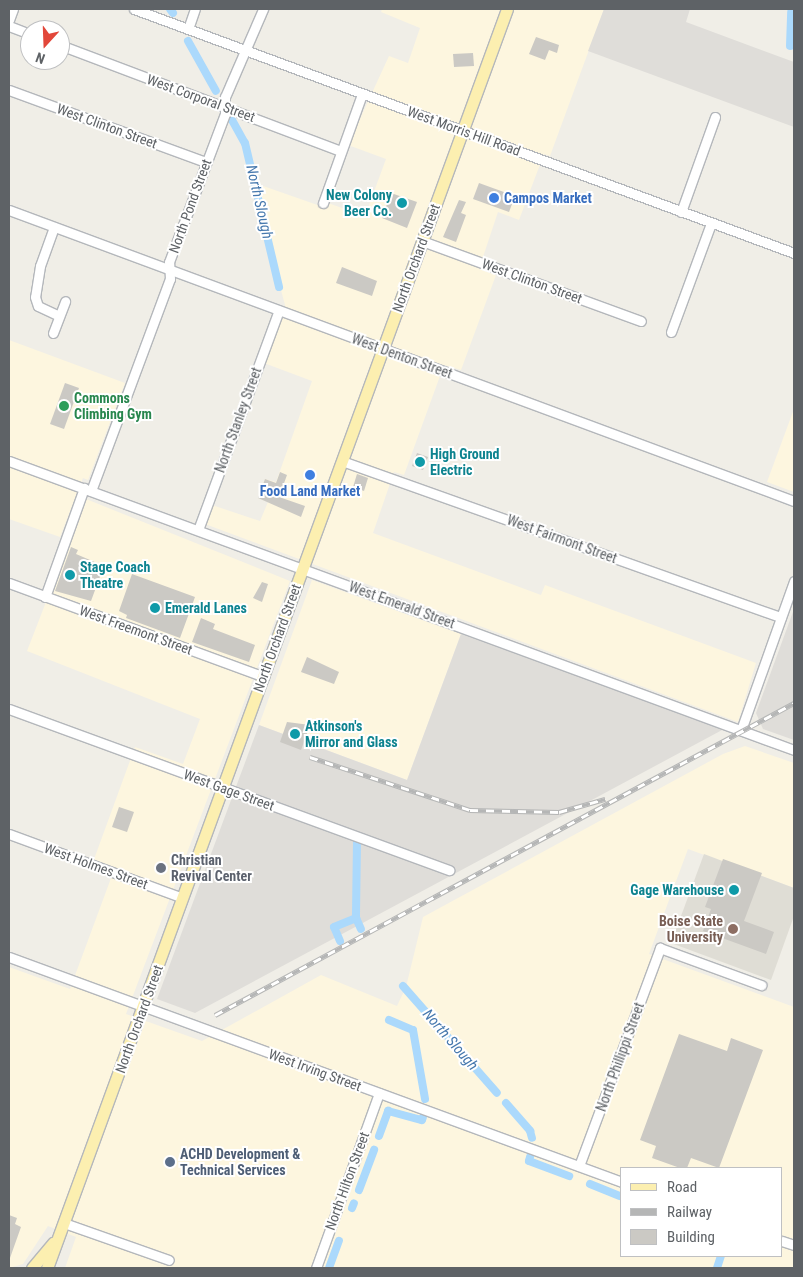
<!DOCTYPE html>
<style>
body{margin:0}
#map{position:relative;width:803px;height:1277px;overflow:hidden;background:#f0eee7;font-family:"Roboto Condensed",sans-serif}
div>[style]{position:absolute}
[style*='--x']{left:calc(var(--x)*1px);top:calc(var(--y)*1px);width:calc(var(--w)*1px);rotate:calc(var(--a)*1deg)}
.commercial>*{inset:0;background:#fdf6df}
.industrial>*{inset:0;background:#dfddd9}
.education>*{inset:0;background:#dfddd5}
.canal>*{height:8px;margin:-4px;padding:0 4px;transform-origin:4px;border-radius:4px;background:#abd9fc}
.building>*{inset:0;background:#cbc9c4}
.roads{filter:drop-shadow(1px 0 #b4b7bb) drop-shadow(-1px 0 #b4b7bb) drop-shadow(0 1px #b4b7bb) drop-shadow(0 -1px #b4b7bb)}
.minor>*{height:9px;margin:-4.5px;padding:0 4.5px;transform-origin:4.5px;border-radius:4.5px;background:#fff}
.major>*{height:11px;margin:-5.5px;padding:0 5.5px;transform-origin:5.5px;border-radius:5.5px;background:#fcefb0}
.rail>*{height:4.5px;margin-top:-2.25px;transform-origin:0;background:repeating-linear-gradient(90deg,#fff 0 8px,#b5b6b6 0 16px);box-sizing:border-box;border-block:1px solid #b5b6b6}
.dots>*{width:14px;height:14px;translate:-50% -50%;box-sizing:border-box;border:2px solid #fff;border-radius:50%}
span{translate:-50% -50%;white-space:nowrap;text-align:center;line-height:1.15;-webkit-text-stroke:4px #fff;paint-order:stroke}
.street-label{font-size:14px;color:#5e6266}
.culture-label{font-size:14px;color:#0d838f;font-weight:700}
.right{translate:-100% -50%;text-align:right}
.left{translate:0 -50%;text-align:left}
.shop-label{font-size:14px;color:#366cbe;font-weight:700}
.leisure-label{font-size:14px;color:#27864d;font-weight:700}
.worship-label{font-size:14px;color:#5b616d;font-weight:700}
.education-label{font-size:14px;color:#785e54;font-weight:700}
.service-label{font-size:14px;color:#4e5e75;font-weight:700}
.water-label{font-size:15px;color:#4779ae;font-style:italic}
.frame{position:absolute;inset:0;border:10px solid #5e6266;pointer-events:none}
.legend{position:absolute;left:620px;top:1167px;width:162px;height:90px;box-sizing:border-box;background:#fff;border:1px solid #bfc0c2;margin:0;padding:6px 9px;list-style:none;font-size:15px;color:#5e6266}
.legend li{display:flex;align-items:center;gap:10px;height:25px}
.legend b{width:25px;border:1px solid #bfc0c2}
.north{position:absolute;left:20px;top:20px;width:50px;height:50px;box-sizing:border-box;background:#fff;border:1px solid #bfc0c2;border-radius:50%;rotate:200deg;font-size:14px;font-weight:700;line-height:20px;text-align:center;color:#5e6266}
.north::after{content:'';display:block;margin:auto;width:18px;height:22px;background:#e2473a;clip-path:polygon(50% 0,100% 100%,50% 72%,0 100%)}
</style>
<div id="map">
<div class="commercial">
<i style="clip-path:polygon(382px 9px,604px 9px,550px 156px,544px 154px,519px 220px,498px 212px,479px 269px,496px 275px,461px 370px,444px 365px,404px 475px,394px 472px,373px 533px,541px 595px,545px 585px,756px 663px,738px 722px,205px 524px,212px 505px,260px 521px,268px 502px,258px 498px,265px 479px,276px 482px,312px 381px,264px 363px,285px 305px,252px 182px,326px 208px,328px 203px,365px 216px,386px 159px,348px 145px,389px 56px,408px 63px,420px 28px,381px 12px)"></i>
<i style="clip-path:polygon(9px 340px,125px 383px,88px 480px,83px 478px,60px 537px,9px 519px)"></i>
<i style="clip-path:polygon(794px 409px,794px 492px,767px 482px)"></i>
<i style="clip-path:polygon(evenodd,86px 499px,290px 581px,126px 1014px,202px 1041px,321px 975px,397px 1006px,406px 987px,423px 917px,723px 754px,745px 746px,794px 763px,794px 888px,688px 849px,649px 954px,794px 1007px,794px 1268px,65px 1268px,76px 1237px,48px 1226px,23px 1264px,9px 1268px,9px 967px,70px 989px,114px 870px,93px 862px,135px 747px,183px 764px,200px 719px,27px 651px,86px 499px,622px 1168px,782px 1168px,782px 1256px,622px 1256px,622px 1168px)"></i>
<i style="clip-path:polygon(312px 580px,461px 634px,407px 780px,259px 725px)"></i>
</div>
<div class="industrial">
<i style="clip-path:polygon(604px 9px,690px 9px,686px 22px,794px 62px,794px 127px,588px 51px)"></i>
<i style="clip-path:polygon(794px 609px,794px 740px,763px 729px,756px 713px)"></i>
<i style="clip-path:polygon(461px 634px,724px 729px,195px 1013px,157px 999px,259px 725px,407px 780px)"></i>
</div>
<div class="education">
<i style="clip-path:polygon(704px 854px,794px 888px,794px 916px,771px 980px,671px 943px)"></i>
</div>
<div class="canal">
<i style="--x:170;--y:9;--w:5;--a:53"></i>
<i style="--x:188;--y:41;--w:57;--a:60.8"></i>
<i style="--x:790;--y:46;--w:34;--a:-88"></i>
<i style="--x:232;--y:120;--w:26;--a:61"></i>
<i style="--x:245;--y:143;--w:148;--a:76.7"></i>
<i style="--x:357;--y:842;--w:76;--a:90.8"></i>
<i style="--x:356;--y:918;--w:12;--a:66"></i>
<i style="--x:340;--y:941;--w:15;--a:-113"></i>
<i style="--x:334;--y:927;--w:24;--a:-22"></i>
<i style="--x:403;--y:986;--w:142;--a:48.7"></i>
<i style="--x:389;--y:1020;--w:26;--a:23"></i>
<i style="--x:413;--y:1030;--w:70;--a:80.1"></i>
<i style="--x:506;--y:1103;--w:37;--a:49"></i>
<i style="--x:530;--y:1131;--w:7;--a:74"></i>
<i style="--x:379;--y:1136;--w:27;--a:-70"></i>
<i style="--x:388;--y:1111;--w:35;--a:15"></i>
<i style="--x:422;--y:1120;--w:3;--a:-72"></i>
<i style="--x:530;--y:1157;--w:4;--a:104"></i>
<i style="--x:529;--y:1161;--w:43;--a:20.6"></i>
<i style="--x:590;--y:1184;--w:32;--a:22"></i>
<i style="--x:359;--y:1190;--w:43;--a:-69.4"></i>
<i style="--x:352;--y:1208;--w:5;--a:-68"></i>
<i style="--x:329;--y:1268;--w:29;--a:-70"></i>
<i style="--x:717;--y:1268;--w:13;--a:-72"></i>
</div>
<div class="building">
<i style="clip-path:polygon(536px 37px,559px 45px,557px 53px,549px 50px,545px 60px,529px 54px)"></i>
<i style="clip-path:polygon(473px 53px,474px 66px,454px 67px,453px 54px)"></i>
<i style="clip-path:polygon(479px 183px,515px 196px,509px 212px,473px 199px)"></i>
<i style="clip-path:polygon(391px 193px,417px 202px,407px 228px,382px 218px)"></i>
<i style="clip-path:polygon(459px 200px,466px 202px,461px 213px,466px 215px,456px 242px,443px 237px)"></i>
<i style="clip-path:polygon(342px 267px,377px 281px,372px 296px,336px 283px)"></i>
<i style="clip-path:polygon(65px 383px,79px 388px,64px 429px,50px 424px)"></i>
<i style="clip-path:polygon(417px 453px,428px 457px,423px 470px,412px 466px)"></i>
<i style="clip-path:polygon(280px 472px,287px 475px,279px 497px,305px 506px,301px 517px,258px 498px,265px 479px,276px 483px)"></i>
<i style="clip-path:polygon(357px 474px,368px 478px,364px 491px,353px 487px)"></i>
<i style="clip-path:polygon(71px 547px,78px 550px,76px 554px,104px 566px,91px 601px,55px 591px)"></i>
<i style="clip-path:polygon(132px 574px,195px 597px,180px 638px,126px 618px,127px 615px,119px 611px)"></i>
<i style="clip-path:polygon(262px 582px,268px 584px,262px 602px,253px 598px)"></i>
<i style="clip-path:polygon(201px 618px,215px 624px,213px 629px,255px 645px,249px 662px,192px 642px)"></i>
<i style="clip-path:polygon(307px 657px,339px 672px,334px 684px,301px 672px)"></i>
<i style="clip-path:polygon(287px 722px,310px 725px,301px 750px,280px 742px)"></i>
<i style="clip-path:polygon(119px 807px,134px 812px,127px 832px,112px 827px)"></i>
<i style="clip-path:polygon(723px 859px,762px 873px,744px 921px,774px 932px,766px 954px,703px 931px,711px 909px,705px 907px)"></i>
<i style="clip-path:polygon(679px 1034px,727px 1051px,731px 1038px,763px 1050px,719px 1168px,691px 1158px,687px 1168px,680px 1168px,652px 1158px,656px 1146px,640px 1140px)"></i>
<i style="clip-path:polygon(9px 1215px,17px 1218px,15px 1224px,21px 1227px,10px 1258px)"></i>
</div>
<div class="roads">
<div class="minor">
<i style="--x:134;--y:9;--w:704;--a:20.29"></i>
<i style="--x:9;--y:20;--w:12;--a:-70"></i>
<i style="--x:9;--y:26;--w:22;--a:21"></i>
<i style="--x:188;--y:29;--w:21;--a:-71"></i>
<i style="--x:60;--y:45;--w:300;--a:20.7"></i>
<i style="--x:9;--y:90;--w:210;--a:20.1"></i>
<i style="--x:323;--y:203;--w:116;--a:-70.3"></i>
<i style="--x:9;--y:210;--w:837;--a:20.34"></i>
<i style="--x:681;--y:212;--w:101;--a:-70.3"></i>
<i style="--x:54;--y:227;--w:41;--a:109.7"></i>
<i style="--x:40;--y:266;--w:31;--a:99"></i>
<i style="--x:35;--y:297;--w:9;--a:72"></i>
<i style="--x:38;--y:306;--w:23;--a:25"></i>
<i style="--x:422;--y:241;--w:233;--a:20.1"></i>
<i style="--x:671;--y:332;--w:116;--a:-69.8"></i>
<i style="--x:53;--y:333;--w:34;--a:-69"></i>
<i style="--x:9;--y:461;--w:837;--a:20.21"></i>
<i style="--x:342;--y:461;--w:466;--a:19.6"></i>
<i style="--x:91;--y:491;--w:226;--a:-69.6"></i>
<i style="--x:170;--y:279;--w:17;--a:-93"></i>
<i style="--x:169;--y:262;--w:158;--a:-69.3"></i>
<i style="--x:225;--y:114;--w:17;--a:-90"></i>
<i style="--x:225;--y:97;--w:96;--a:-66.6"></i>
<i style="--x:198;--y:530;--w:234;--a:-69.8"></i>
<i style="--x:9;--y:583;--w:272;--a:20.2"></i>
<i style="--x:45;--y:597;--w:116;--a:-70.3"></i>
<i style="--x:9;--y:709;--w:469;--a:20.1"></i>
<i style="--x:741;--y:730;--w:158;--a:-70.4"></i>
<i style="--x:9;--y:834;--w:185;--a:20.2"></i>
<i style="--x:9;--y:957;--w:653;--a:20.16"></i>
<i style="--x:579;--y:1166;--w:233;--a:-69.6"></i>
<i style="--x:660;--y:948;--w:108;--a:20.1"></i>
<i style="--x:64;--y:1223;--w:111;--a:19.4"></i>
<i style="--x:782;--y:1241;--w:13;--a:18"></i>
<i style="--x:316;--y:1268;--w:186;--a:-70.2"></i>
</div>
<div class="major">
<i style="--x:32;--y:1268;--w:33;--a:-50"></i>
<i style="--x:47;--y:1268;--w:1340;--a:-69.93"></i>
</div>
</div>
<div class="rail">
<i style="--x:310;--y:757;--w:169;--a:18.3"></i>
<i style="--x:470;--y:810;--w:89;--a:1.3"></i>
<i style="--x:559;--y:812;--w:48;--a:-15.8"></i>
<i style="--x:215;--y:1015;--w:658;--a:-28.32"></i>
</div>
<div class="dots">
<i style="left:494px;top:198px;background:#3f7fe0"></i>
<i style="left:402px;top:203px;background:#0f9aa8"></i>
<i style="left:64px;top:406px;background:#2e9e5b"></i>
<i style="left:420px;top:462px;background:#0f9aa8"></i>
<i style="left:310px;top:475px;background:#3f7fe0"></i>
<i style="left:70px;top:575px;background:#0f9aa8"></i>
<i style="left:155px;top:608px;background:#0f9aa8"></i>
<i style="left:295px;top:734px;background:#0f9aa8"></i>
<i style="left:161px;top:868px;background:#6b7280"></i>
<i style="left:734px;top:890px;background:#0f9aa8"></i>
<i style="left:733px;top:929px;background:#8d6e63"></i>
<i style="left:170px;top:1162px;background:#5c6f8a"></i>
</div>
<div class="street-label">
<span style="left:201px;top:98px;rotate:20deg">West Corporal Street</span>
<span style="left:107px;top:126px;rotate:20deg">West Clinton Street</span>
<span style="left:464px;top:131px;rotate:20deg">West Morris Hill Road</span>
<span style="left:190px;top:206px;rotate:-70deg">North Pond Street</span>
<span style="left:416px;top:258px;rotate:-70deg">North Orchard Street</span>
<span style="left:532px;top:281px;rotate:20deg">West Clinton Street</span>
<span style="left:402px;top:356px;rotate:20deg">West Denton Street</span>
<span style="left:238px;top:420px;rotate:-70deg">North Stanley Street</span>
<span style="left:562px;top:539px;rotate:20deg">West Fairmont Street</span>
<span style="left:402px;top:605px;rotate:20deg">West Emerald Street</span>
<span style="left:136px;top:630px;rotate:20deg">West Freemont Street</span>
<span style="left:277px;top:638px;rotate:-70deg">North Orchard Street</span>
<span style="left:229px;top:790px;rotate:20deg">West Gage Street</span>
<span style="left:96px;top:866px;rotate:20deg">West Holmes Street</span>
<span style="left:139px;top:1019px;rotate:-70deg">North Orchard Street</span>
<span style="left:620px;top:1057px;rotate:-70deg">North Phillippi Street</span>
<span style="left:315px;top:1070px;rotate:20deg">West Irving Street</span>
<span style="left:347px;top:1181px;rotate:-70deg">North Hilton Street</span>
</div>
<div class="culture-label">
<span class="right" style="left:392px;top:203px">New Colony<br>Beer Co.</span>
<span class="left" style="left:430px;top:462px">High Ground<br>Electric</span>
<span class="left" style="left:80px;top:575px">Stage Coach<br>Theatre</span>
<span class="left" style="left:165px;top:608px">Emerald Lanes</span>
<span class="left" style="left:305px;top:734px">Atkinson's<br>Mirror and Glass</span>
<span class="right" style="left:724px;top:890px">Gage Warehouse</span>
</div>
<div class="shop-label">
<span class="left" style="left:504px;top:198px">Campos Market</span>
<span style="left:310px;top:491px">Food Land Market</span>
</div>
<div class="leisure-label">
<span class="left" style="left:74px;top:406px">Commons<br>Climbing Gym</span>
</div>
<div class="worship-label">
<span class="left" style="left:171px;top:868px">Christian<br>Revival Center</span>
</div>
<div class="education-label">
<span class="right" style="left:723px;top:929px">Boise State<br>University</span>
</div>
<div class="service-label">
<span class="left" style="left:180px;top:1162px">ACHD Development &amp;<br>Technical Services</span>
</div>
<div class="water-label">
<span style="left:259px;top:202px;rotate:77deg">North Slough</span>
<span style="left:450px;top:1040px;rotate:49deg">North Slough</span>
</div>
<div class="frame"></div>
<ul class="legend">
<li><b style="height:6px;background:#fcefb0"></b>Road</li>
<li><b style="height:6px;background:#b5b6b6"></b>Railway</li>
<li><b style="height:14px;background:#cbc9c4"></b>Building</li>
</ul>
<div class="north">N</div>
</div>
